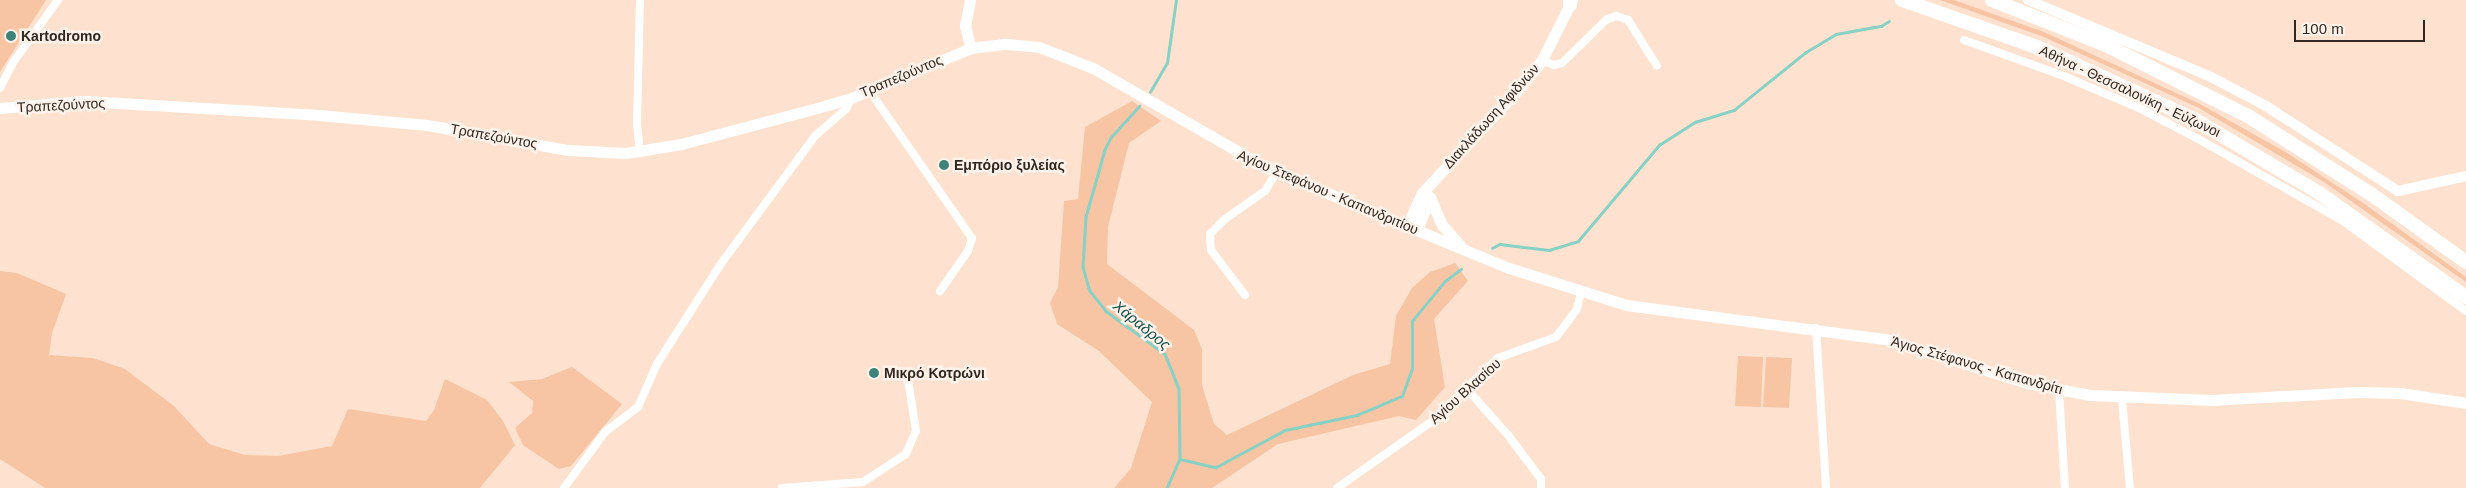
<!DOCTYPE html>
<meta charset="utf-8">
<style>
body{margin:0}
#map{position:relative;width:2466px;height:488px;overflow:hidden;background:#fee2cf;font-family:Arial,sans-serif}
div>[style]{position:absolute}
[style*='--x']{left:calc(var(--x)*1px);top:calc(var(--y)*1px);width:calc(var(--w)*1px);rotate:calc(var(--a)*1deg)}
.green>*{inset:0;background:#f7c5a4}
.stream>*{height:2.5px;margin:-1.25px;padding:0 1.25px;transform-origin:1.25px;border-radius:1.25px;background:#87d1c5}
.minor>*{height:8px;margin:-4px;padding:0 4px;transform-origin:4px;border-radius:4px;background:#fff}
.tertiary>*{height:10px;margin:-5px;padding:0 5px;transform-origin:5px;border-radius:5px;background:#fff}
.secondary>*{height:11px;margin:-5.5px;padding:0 5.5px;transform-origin:5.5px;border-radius:5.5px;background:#fff}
.motorway>*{height:14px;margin:-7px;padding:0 7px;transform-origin:7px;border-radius:7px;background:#fff}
.dots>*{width:14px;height:14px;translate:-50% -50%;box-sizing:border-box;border:2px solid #fef3eb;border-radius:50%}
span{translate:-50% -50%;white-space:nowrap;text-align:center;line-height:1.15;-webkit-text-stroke:5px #fef3eb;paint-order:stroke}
.poi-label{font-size:14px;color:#332821;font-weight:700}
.left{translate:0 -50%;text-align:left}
.street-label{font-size:14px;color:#332821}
.water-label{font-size:15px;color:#14534b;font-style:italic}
.scale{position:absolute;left:2294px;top:20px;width:131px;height:22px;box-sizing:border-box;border:2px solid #332821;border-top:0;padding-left:6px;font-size:15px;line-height:18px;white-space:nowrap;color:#332821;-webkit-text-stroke:4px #fef3eb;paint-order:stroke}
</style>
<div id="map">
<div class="green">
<i style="clip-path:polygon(0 0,46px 0,0 72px)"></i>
<i style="clip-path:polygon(1940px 0,1954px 0,2044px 32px,2200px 104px,2287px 153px,2366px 205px,2466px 277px,2466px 282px,2324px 182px,2199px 108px,2044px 37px)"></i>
<i style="clip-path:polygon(1132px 101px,1161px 121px,1129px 143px,1108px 227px,1107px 264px,1194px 330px,1202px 349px,1202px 385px,1214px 424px,1227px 435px,1353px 375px,1390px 364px,1396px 316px,1412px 288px,1430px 272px,1455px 263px,1468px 281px,1434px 319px,1445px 387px,1416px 420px,1399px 416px,1278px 444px,1212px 488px,1114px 488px,1131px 468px,1152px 402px,1099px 351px,1057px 324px,1050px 303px,1058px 287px,1064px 201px,1078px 199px,1085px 127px)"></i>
<i style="clip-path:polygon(0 271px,17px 273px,66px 294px,52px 333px,49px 355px,93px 358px,125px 369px,174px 406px,209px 444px,245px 455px,278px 456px,332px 446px,348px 409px,426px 421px,434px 410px,445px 379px,487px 400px,503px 421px,515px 445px,480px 488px,45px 488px,0 459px)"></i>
<i style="clip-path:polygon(1738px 356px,1763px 357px,1761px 407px,1735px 406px)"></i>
<i style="clip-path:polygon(1766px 357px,1792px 358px,1789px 408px,1763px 407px)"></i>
<i style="clip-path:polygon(572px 367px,622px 404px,571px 466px,559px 469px,523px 445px,515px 428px,532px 413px,533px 401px,509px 382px,542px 379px)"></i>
</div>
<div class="stream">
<i style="--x:1150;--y:92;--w:34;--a:-60"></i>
<i style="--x:1167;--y:63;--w:64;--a:-81.9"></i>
<i style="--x:1140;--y:106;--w:43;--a:132.2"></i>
<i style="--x:1111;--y:138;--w:13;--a:117"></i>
<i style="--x:1105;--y:150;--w:70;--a:105.8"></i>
<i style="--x:1086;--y:217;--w:50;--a:93.4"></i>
<i style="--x:1083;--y:267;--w:25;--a:74"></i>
<i style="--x:1090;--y:291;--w:26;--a:51"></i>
<i style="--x:1106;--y:311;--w:73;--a:36.1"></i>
<i style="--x:1165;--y:354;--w:37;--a:68"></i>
<i style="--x:1179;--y:388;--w:71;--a:89.2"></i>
<i style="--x:1180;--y:459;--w:32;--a:114"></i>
<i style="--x:1492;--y:248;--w:9;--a:-27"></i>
<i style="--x:1500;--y:244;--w:49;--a:7"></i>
<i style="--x:1549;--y:250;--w:30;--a:-17"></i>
<i style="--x:1578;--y:241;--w:126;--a:-49.8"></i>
<i style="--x:1659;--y:145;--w:43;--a:-32.6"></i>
<i style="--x:1695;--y:122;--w:41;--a:-17.1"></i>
<i style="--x:1734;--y:110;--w:92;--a:-38.9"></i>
<i style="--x:1806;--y:52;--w:35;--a:-31"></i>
<i style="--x:1836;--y:34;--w:46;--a:-10.1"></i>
<i style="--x:1881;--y:26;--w:9;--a:-32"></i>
<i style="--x:1180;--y:459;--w:37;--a:13"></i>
<i style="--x:1216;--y:467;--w:78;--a:-28.2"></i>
<i style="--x:1285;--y:430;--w:74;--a:-11.8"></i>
<i style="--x:1357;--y:415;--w:49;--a:-22.9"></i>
<i style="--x:1402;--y:396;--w:29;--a:-70"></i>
<i style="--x:1412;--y:369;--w:48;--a:-90"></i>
<i style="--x:1412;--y:321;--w:52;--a:-50.5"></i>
<i style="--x:1445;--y:281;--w:20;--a:-37"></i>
</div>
<div class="minor">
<i style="--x:640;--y:0;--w:124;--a:91.4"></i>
<i style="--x:637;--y:124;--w:28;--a:84"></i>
<i style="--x:1964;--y:40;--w:109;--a:19.9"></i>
<i style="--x:2066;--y:77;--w:79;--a:23"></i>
<i style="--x:2139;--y:108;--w:71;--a:27.6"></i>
<i style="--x:2202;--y:141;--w:162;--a:29.6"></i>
<i style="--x:2343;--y:221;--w:152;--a:36.2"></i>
<i style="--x:1542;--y:60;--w:13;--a:23"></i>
<i style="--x:1554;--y:65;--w:8;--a:-14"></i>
<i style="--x:1562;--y:63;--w:62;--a:-44.3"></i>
<i style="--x:1606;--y:20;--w:11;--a:-22"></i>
<i style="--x:1616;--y:16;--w:13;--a:18"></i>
<i style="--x:1628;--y:20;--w:54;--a:57.8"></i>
<i style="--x:0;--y:88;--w:27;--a:-63"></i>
<i style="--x:12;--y:64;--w:79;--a:-54.3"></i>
<i style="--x:869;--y:90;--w:180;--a:55.2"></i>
<i style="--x:972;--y:238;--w:14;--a:107"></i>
<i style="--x:968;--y:251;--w:49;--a:125"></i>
<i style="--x:1245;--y:295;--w:56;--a:-127.1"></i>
<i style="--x:1211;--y:250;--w:16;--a:-94"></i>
<i style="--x:1210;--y:234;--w:21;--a:-45"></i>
<i style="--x:1225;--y:219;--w:49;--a:-35"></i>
<i style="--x:1265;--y:191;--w:22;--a:-58"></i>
<i style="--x:1816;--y:328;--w:160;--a:86.4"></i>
<i style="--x:1466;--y:388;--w:63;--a:48.2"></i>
<i style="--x:1508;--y:435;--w:55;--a:53.1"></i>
<i style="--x:1541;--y:479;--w:9;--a:90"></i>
<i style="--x:2059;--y:390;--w:98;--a:86.5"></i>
<i style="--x:2122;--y:399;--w:89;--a:84.9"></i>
<i style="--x:564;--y:488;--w:69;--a:-53.8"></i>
<i style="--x:605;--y:432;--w:41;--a:-37.1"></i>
<i style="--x:638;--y:407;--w:47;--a:-66.2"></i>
<i style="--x:657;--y:364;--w:117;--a:-57.5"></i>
<i style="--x:720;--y:265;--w:160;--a:-53.6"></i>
<i style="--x:815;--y:136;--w:41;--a:-41.1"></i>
<i style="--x:846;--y:109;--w:12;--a:-66"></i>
<i style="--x:782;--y:488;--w:81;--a:-4.2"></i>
<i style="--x:863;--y:482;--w:51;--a:-33.1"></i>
<i style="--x:906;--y:454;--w:25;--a:-67"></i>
<i style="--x:916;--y:431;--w:52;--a:-98.9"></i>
<i style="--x:1337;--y:488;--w:115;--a:-35.1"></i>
<i style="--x:1431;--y:422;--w:93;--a:-43.7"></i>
<i style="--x:1498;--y:358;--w:62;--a:-19.9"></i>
<i style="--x:1556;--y:337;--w:35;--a:-53"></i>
<i style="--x:1577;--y:309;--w:17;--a:-77"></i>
</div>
<div class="tertiary">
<i style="--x:2028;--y:0;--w:199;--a:22.8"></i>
<i style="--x:2211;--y:77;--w:62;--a:27.8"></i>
<i style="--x:2266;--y:106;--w:157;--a:32.8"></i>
<i style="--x:2398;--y:191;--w:70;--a:-12.4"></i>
</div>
<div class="secondary">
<i style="--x:970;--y:0;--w:26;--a:101"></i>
<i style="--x:965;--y:26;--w:23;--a:75"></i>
<i style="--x:0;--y:108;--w:85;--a:-4.7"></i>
<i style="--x:85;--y:101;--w:234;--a:3.4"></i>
<i style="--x:319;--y:115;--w:108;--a:5.3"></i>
<i style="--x:427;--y:125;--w:143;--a:10.1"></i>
<i style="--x:568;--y:150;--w:58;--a:3"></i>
<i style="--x:626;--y:153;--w:56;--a:-9.3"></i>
<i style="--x:681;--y:144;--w:141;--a:-14.8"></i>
<i style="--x:817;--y:108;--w:35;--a:-16"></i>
<i style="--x:851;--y:98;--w:130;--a:-22.6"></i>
<i style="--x:971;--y:48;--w:35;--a:-7"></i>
<i style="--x:1006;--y:44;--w:33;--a:5"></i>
<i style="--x:1039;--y:47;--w:58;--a:21.3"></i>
<i style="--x:1093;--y:68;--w:201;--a:29.9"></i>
<i style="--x:1267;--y:168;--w:262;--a:22.5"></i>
<i style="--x:1509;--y:268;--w:123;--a:17.5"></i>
<i style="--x:1626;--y:305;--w:262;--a:7.5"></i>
<i style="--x:1886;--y:339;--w:148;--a:17.3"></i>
<i style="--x:2027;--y:383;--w:64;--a:10.8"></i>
<i style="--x:2090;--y:395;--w:122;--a:2.3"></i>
<i style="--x:2212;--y:400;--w:144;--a:-3.2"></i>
<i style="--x:2356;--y:392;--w:44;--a:1.3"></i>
<i style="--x:2400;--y:393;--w:67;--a:8.6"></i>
<i style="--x:1430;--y:197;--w:30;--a:67"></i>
<i style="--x:1442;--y:225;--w:27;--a:48"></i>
<i style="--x:1407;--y:226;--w:36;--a:-66"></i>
<i style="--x:1422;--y:193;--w:138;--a:-47.1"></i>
<i style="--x:1516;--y:92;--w:41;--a:-50.9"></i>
<i style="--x:1542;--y:60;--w:67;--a:-63.4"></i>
<i style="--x:1417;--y:230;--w:35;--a:-68"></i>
</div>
<div class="motorway">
<i style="--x:1570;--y:0;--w:5;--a:90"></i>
<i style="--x:1902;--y:0;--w:146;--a:19.2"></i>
<i style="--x:2040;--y:48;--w:170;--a:24.8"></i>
<i style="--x:2194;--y:119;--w:145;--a:30.6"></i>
<i style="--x:2319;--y:193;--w:180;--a:35.3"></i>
<i style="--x:1992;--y:0;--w:125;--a:21.6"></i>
<i style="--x:2108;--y:46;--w:157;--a:26.6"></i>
<i style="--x:2248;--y:116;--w:146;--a:32.4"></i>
<i style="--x:2371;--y:194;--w:117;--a:35.6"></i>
</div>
<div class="dots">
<i style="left:11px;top:36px;background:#3e8379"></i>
<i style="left:944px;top:165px;background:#3e8379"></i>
<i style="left:874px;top:373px;background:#3e8379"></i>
</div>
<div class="poi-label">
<span class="left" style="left:21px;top:36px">Kartodromo</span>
<span class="left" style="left:954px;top:165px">Εμπόριο ξυλείας</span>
<span class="left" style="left:884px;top:373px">Μικρό Κοτρώνι</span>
</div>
<div class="street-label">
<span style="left:901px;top:76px;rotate:-23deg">Τραπεζούντος</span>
<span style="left:2130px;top:91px;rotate:25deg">Αθήνα - Θεσσαλονίκη - Εύζωνοι</span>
<span style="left:61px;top:105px;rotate:-3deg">Τραπεζούντος</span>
<span style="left:1491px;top:116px;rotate:-48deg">Διακλάδωση Αφιδνών</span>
<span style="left:494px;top:136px;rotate:10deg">Τραπεζούντος</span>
<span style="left:1328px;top:192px;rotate:23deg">Αγίου Στεφάνου - Καπανδριτίου</span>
<span style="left:1977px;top:365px;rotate:16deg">Άγιος Στέφανος - Καπανδρίτι</span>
<span style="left:1465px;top:391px;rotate:-42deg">Αγίου Βλασίου</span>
</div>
<div class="water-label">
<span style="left:1142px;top:325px;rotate:39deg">Χάραδρος</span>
</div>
<div class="scale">100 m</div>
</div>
